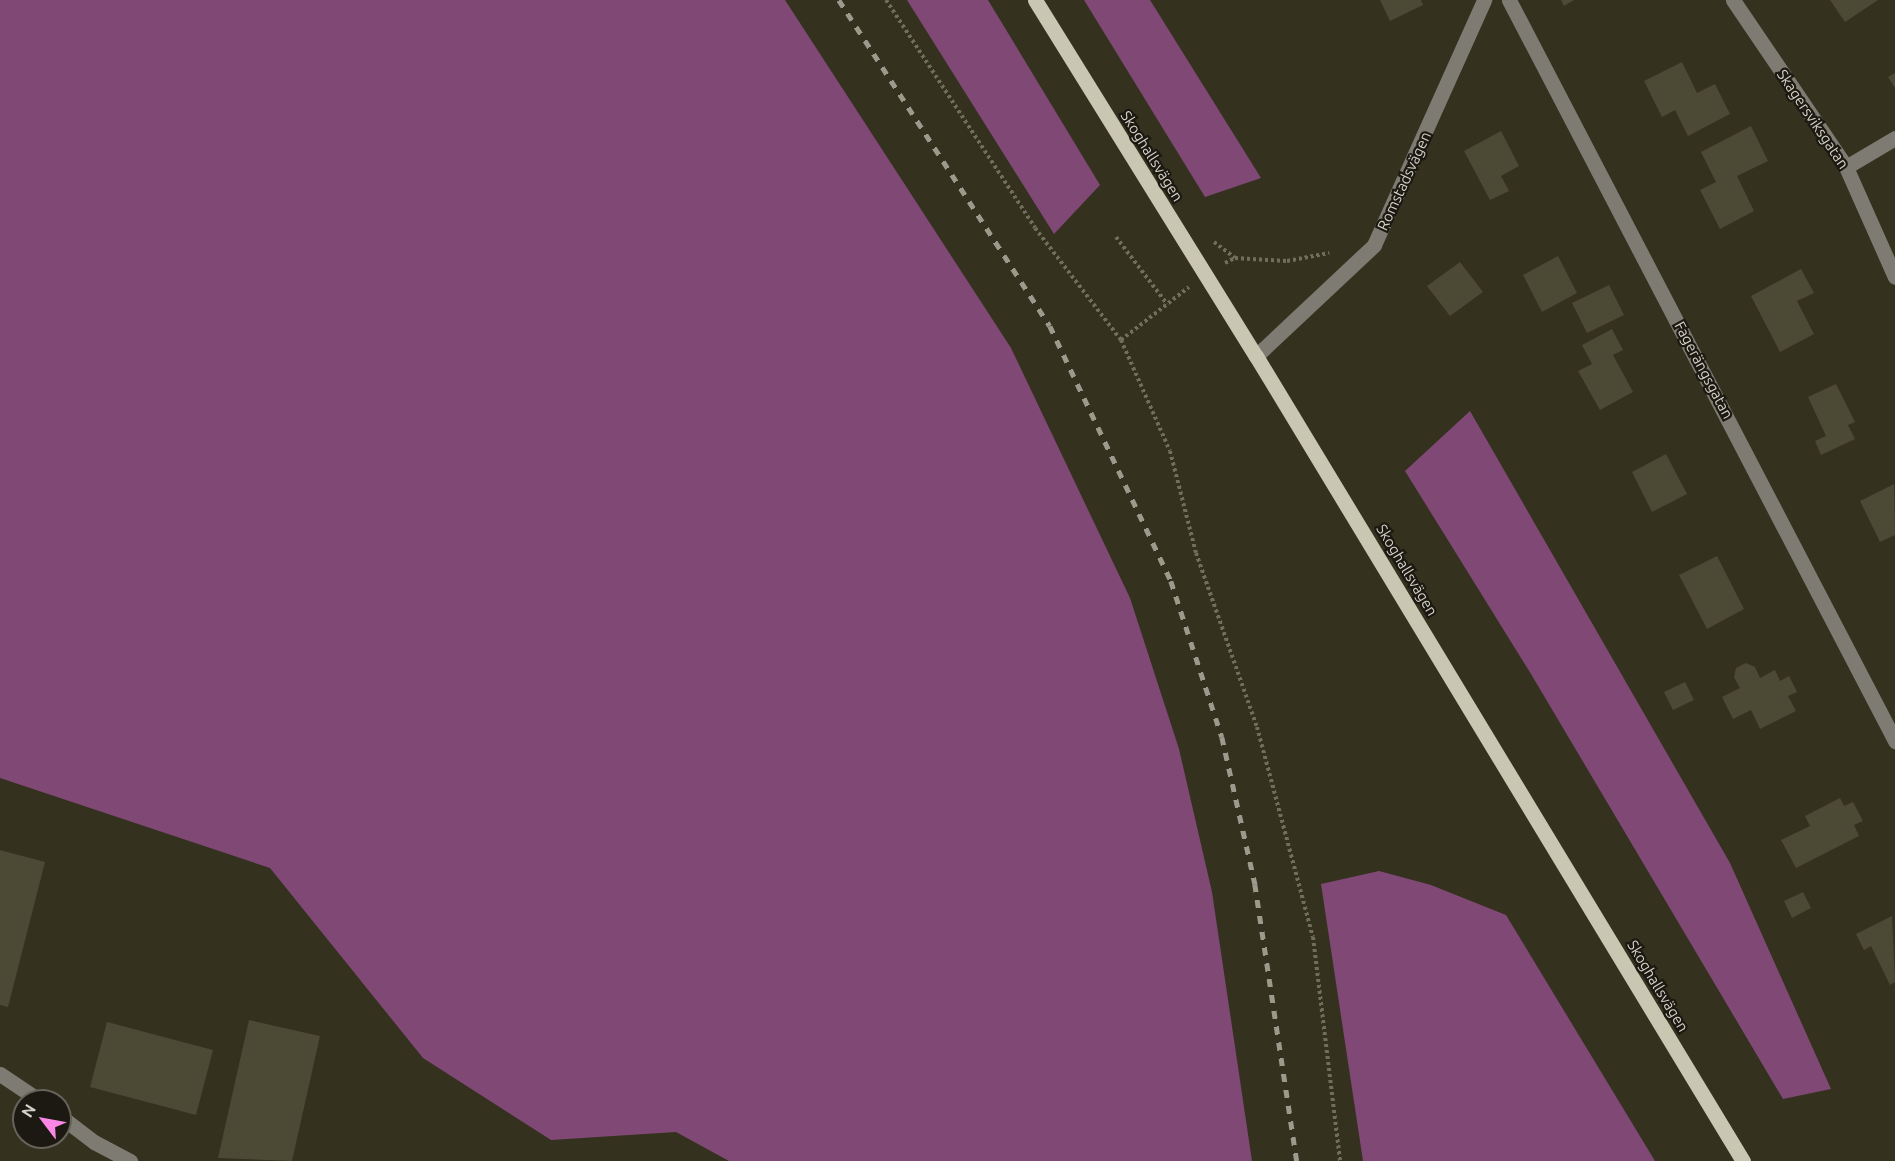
<!DOCTYPE html>
<meta charset="utf-8">
<style>
body{margin:0}
#map{position:relative;width:1895px;height:1161px;overflow:hidden;background:#35311f;font-family:Ubuntu,sans-serif}
div>[style]{position:absolute}
[style*='--x']{left:calc(var(--x)*1px);top:calc(var(--y)*1px);width:calc(var(--w)*1px);rotate:calc(var(--a)*1deg)}
.forest>*{inset:0;background:#7f4875}
.building>*{inset:0;background:#4c4935}
.path>*{height:4px;margin-top:-2px;transform-origin:0;background:repeating-linear-gradient(90deg,#716e5e 0 3px,transparent 0 6px)}
.minor>*{height:15px;margin:-7.5px;padding:0 7.5px;transform-origin:7.5px;border-radius:7.5px;background:#7d7b72}
.major>*{height:15px;margin:-7.5px;padding:0 7.5px;transform-origin:7.5px;border-radius:7.5px;background:#c9c6b2}
.rail>*{height:4.5px;margin-top:-2.25px;transform-origin:0;background:repeating-linear-gradient(90deg,#9d9a8d 0 8px,transparent 0 16px)}
span{translate:-50% -50%;white-space:nowrap;text-align:center;line-height:1.15;-webkit-text-stroke:4.5px #1b1911;paint-order:stroke}
.street-label{font-size:15px;color:#d4d2c7}
.north{position:absolute;left:12px;top:1089px;width:60px;height:60px;box-sizing:border-box;background:#1b1911;border:2px solid #65635a;border-radius:50%;rotate:302deg;font-size:16px;font-weight:700;line-height:24px;text-align:center;color:#d4d2c7}
.north::after{content:'';display:block;margin:auto;width:21px;height:27px;background:#fa87e6;clip-path:polygon(50% 0,100% 100%,50% 72%,0 100%)}
</style>
<div id="map">
<div class="forest">
<i style="clip-path:polygon(0 0,785px 0,1011px 348px,1130px 598px,1179px 749px,1212px 892px,1252px 1161px,729px 1161px,676px 1132px,551px 1140px,423px 1058px,270px 868px,0 778px)"></i>
<i style="clip-path:polygon(907px 0,988px 0,1100px 185px,1054px 234px)"></i>
<i style="clip-path:polygon(1084px 0,1150px 0,1261px 178px,1205px 197px)"></i>
<i style="clip-path:polygon(1470px 411px,1730px 863px,1831px 1089px,1783px 1099px,1531px 674px,1405px 471px)"></i>
<i style="clip-path:polygon(1379px 871px,1431px 885px,1506px 915px,1655px 1161px,1363px 1161px,1321px 884px)"></i>
</div>
<div class="building">
<i style="clip-path:polygon(1380px 0,1421px 0,1423px 5px,1390px 21px)"></i>
<i style="clip-path:polygon(1561px 0,1574px 0,1564px 6px)"></i>
<i style="clip-path:polygon(1830px 0,1878px 0,1845px 22px)"></i>
<i style="clip-path:polygon(1682px 62px,1697px 93px,1715px 84px,1730px 114px,1688px 136px,1675px 110px,1662px 117px,1644px 81px)"></i>
<i style="clip-path:polygon(1895px 73px,1895px 88px,1888px 77px)"></i>
<i style="clip-path:polygon(1751px 126px,1768px 161px,1737px 176px,1754px 211px,1720px 229px,1700px 190px,1716px 182px,1701px 152px)"></i>
<i style="clip-path:polygon(1501px 131px,1519px 166px,1501px 176px,1509px 191px,1490px 200px,1464px 151px)"></i>
<i style="clip-path:polygon(1558px 256px,1577px 293px,1542px 312px,1523px 275px)"></i>
<i style="clip-path:polygon(1460px 262px,1483px 292px,1450px 316px,1427px 286px)"></i>
<i style="clip-path:polygon(1801px 269px,1814px 293px,1797px 301px,1814px 334px,1780px 352px,1751px 296px)"></i>
<i style="clip-path:polygon(1609px 285px,1624px 315px,1587px 333px,1572px 303px)"></i>
<i style="clip-path:polygon(1612px 329px,1623px 350px,1613px 355px,1633px 392px,1600px 410px,1578px 371px,1592px 364px,1582px 345px)"></i>
<i style="clip-path:polygon(1836px 384px,1855px 422px,1848px 425px,1855px 439px,1821px 455px,1815px 441px,1826px 436px,1808px 397px)"></i>
<i style="clip-path:polygon(1666px 454px,1687px 494px,1652px 512px,1632px 472px)"></i>
<i style="clip-path:polygon(1894px 484px,1895px 535px,1880px 542px,1860px 501px)"></i>
<i style="clip-path:polygon(1717px 556px,1744px 609px,1707px 629px,1679px 575px)"></i>
<i style="clip-path:polygon(1746px 663px,1755px 667px,1760px 678px,1775px 670px,1780px 681px,1789px 676px,1797px 692px,1788px 696px,1796px 711px,1760px 729px,1751px 710px,1733px 719px,1722px 697px,1740px 688px,1734px 677px,1736px 668px)"></i>
<i style="clip-path:polygon(1685px 682px,1694px 700px,1673px 710px,1664px 692px)"></i>
<i style="clip-path:polygon(1840px 798px,1844px 806px,1853px 802px,1863px 821px,1854px 825px,1859px 836px,1796px 868px,1781px 840px,1810px 826px,1805px 816px)"></i>
<i style="clip-path:polygon(0 850px,45px 862px,8px 1007px,0 1005px)"></i>
<i style="clip-path:polygon(1803px 892px,1811px 908px,1792px 918px,1784px 901px)"></i>
<i style="clip-path:polygon(1892px 916px,1895px 982px,1890px 985px,1871px 946px,1864px 950px,1856px 934px)"></i>
<i style="clip-path:polygon(249px 1020px,320px 1036px,292px 1161px,218px 1158px)"></i>
<i style="clip-path:polygon(107px 1022px,213px 1050px,196px 1115px,90px 1087px)"></i>
</div>
<div class="path">
<i style="--x:886;--y:0;--w:272;--a:56.8"></i>
<i style="--x:1035;--y:228;--w:141;--a:52.5"></i>
<i style="--x:1121;--y:340;--w:121;--a:66.2"></i>
<i style="--x:1170;--y:451;--w:105;--a:75.7"></i>
<i style="--x:1196;--y:553;--w:184;--a:70.7"></i>
<i style="--x:1257;--y:727;--w:217;--a:75.1"></i>
<i style="--x:1313;--y:937;--w:226;--a:83.1"></i>
<i style="--x:1116;--y:237;--w:84;--a:52.7"></i>
<i style="--x:1214;--y:242;--w:26;--a:37"></i>
<i style="--x:1225;--y:263;--w:11;--a:-27"></i>
<i style="--x:1235;--y:258;--w:52;--a:3.3"></i>
<i style="--x:1287;--y:261;--w:43;--a:-10.8"></i>
<i style="--x:1121;--y:340;--w:86;--a:-37.9"></i>
</div>
<div class="minor">
<i style="--x:1509;--y:0;--w:836;--a:62.48"></i>
<i style="--x:1733;--y:0;--w:202;--a:55.9"></i>
<i style="--x:1846;--y:167;--w:120;--a:66"></i>
<i style="--x:1846;--y:167;--w:57;--a:-30.6"></i>
<i style="--x:1256;--y:356;--w:162;--a:-43.2"></i>
<i style="--x:1374;--y:245;--w:269;--a:-65.8"></i>
<i style="--x:0;--y:1074;--w:48;--a:34"></i>
<i style="--x:60;--y:1116;--w:43;--a:37.4"></i>
<i style="--x:94;--y:1142;--w:41;--a:27.8"></i>
</div>
<div class="major">
<i style="--x:1035;--y:0;--w:419;--a:58.2"></i>
<i style="--x:1256;--y:356;--w:941;--a:58.83"></i>
</div>
<div class="rail">
<i style="--x:839;--y:0;--w:388;--a:57.1"></i>
<i style="--x:1050;--y:326;--w:282;--a:64.6"></i>
<i style="--x:1171;--y:581;--w:164;--a:71.9"></i>
<i style="--x:1222;--y:737;--w:151;--a:77.3"></i>
<i style="--x:1255;--y:884;--w:280;--a:81.4"></i>
</div>
<div class="street-label">
<span style="left:1813px;top:119px;rotate:56deg">Skagersviksgatan</span>
<span style="left:1152px;top:156px;rotate:58deg">Skoghallsvägen</span>
<span style="left:1404px;top:181px;rotate:-65deg">Romstadsvägen</span>
<span style="left:1704px;top:370px;rotate:62deg">Fagerängsgatan</span>
<span style="left:1407px;top:570px;rotate:59deg">Skoghallsvägen</span>
<span style="left:1658px;top:986px;rotate:59deg">Skoghallsvägen</span>
</div>
<div class="north">N</div>
</div>
